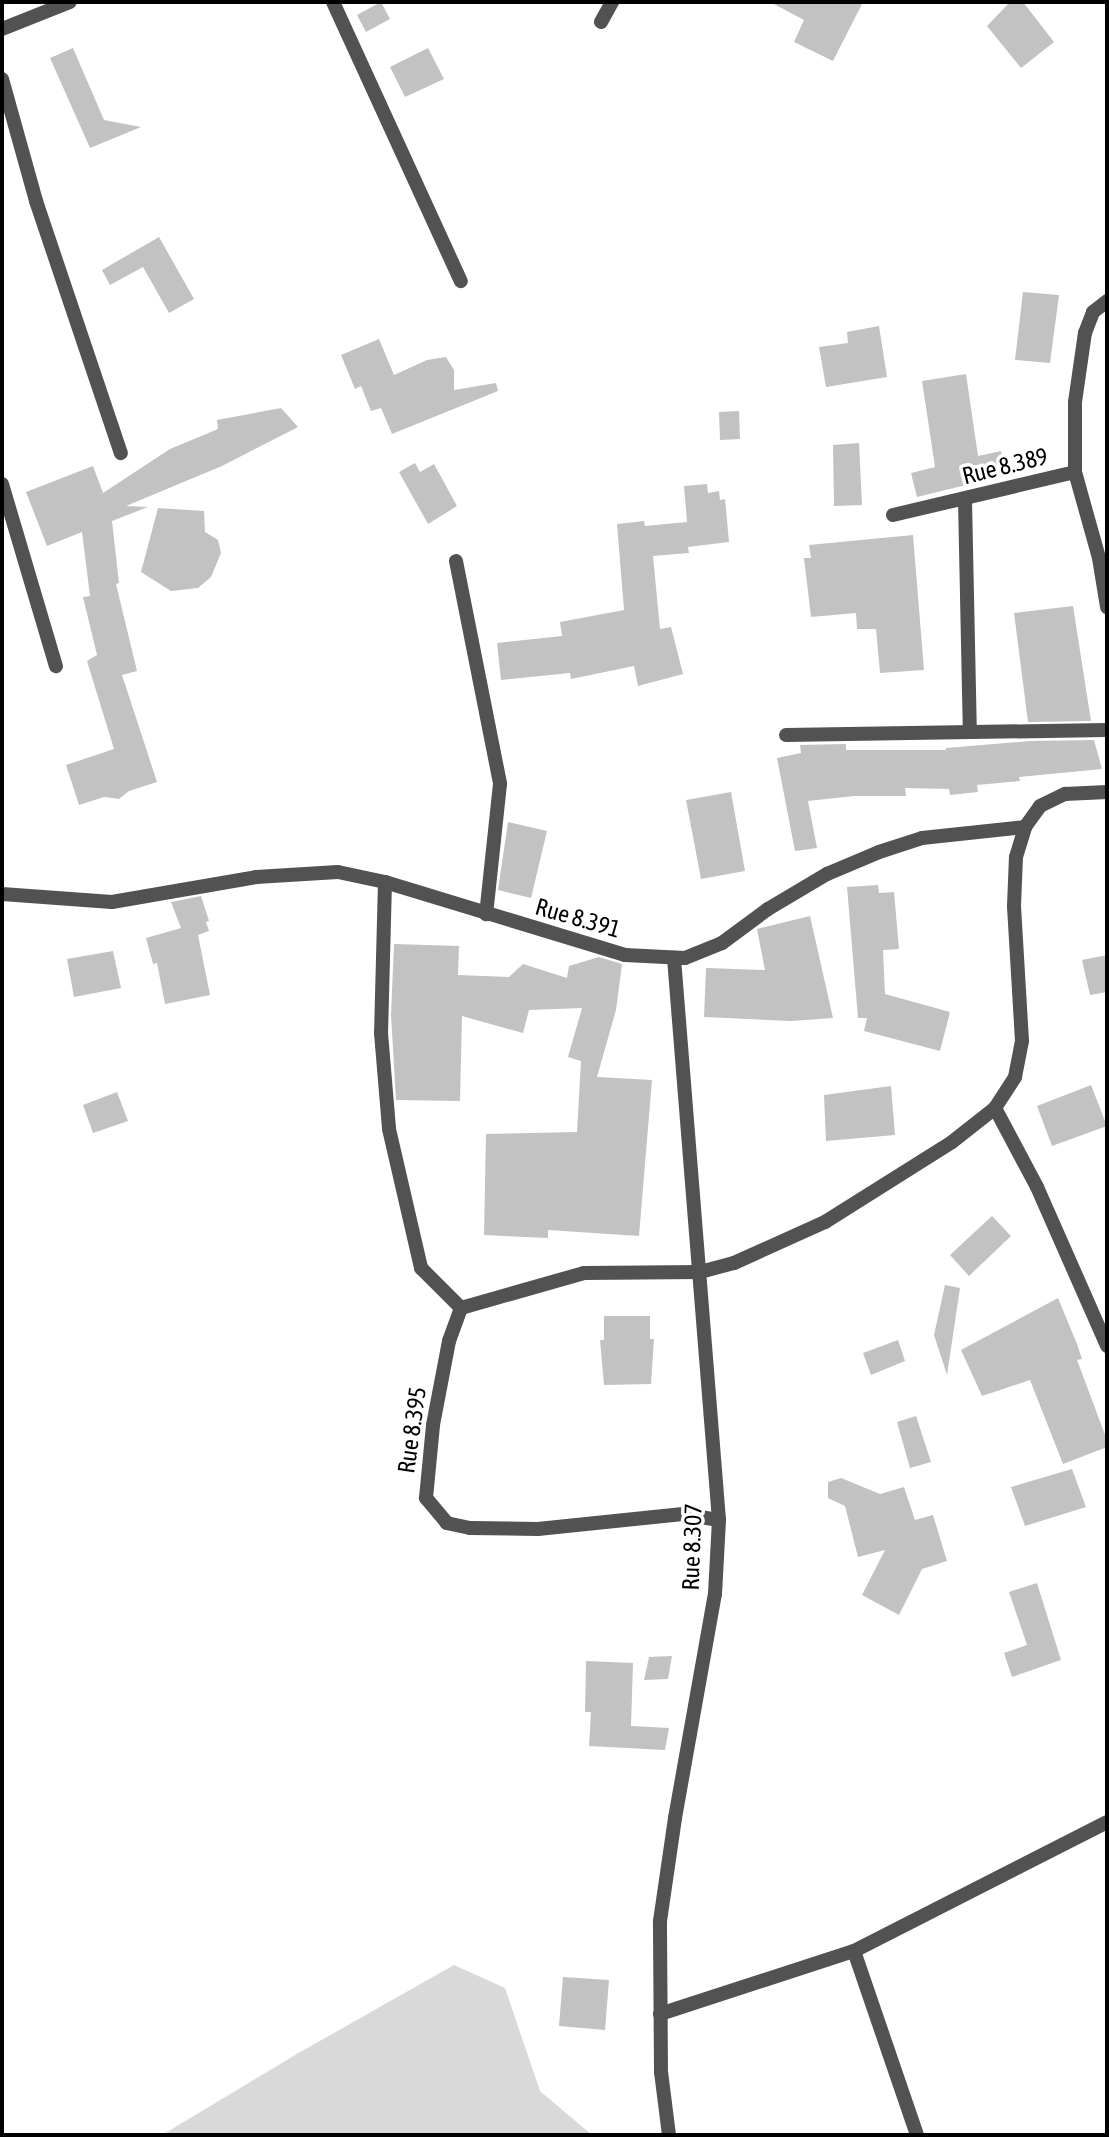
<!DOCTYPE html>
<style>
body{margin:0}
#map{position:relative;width:1109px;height:2137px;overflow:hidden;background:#fff;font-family:"Asap Condensed",sans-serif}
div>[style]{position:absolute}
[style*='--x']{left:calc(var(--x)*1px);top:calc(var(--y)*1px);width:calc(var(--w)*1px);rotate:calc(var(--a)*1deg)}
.green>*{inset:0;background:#d9d9d9}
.building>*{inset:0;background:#c2c2c2}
.street>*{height:14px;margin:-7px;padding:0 7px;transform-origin:7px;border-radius:7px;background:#525252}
span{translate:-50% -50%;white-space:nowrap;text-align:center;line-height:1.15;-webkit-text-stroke:7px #fff;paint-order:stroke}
.street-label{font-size:24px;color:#000}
.frame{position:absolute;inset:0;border:4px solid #000;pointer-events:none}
</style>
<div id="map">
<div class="green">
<i style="clip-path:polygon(454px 1965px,505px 1988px,540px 2091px,592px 2135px,162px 2135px,295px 2055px)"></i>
</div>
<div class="building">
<i style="clip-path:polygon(381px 2px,390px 19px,366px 32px,357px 15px)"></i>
<i style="clip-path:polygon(770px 2px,863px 2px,833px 61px,794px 42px,804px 20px)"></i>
<i style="clip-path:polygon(1010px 2px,1023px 2px,1054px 42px,1021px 68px,987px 26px)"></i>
<i style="clip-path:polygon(73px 48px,104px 120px,141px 127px,90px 148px,50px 58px)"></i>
<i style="clip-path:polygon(428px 48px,444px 79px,405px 97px,390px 67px)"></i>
<i style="clip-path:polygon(159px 237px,194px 299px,169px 313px,143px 267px,110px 285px,102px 270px)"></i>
<i style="clip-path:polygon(1023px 292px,1059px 295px,1050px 363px,1015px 360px)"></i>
<i style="clip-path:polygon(879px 326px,887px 377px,826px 387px,819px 347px,848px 343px,847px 332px)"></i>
<i style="clip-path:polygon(379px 339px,394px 375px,427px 360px,446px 357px,454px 370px,454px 390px,496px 383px,498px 391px,392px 434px,381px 408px,371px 411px,361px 386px,355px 389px,341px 355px)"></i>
<i style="clip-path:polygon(966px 374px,978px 456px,1001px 451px,1007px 475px,917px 497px,911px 473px,935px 467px,922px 381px)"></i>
<i style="clip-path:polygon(281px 408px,298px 427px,222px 466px,126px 506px,148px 507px,112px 521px,119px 583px,116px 584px,137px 671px,122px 675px,157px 782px,129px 791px,119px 799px,104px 797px,79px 805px,66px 765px,114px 749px,87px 661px,97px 655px,83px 597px,90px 596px,82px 532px,47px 546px,26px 492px,93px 466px,103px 493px,170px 449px,218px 429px,217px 420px)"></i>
<i style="clip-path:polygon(739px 411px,740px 439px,720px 440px,719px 412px)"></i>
<i style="clip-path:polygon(859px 443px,862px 505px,834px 506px,833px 445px)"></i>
<i style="clip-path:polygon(415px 463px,420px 472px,434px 464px,457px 506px,428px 524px,399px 472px)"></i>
<i style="clip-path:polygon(707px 484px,708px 493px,719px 491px,720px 500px,725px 499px,729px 542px,688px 547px,689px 553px,653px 556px,660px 629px,671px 627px,683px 674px,638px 686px,634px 666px,571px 679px,570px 673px,501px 680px,497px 643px,562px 636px,560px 622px,624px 610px,617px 524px,644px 521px,645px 526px,687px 522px,684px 486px)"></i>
<i style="clip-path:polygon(158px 508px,204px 511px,205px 532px,218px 540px,221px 553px,211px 577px,198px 588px,171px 591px,141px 572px)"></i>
<i style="clip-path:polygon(913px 535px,924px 670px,880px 673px,876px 629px,857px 629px,856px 613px,811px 617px,804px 558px,811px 558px,809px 545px)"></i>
<i style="clip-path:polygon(1073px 606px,1091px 721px,1028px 722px,1014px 613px)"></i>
<i style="clip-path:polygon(1094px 740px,1102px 769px,1019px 777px,1020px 781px,977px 785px,978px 792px,950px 795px,949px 789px,905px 788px,906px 796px,854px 796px,808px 801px,817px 848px,795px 851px,777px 758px,801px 753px,800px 745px,846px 744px,846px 750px,946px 750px,946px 748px,1030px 741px)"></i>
<i style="clip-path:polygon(731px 792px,745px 871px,701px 879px,686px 800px)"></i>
<i style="clip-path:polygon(508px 822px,547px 831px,531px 898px,498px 890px)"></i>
<i style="clip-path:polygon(878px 885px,879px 893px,894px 892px,899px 949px,883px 950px,885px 994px,950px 1012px,940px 1051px,864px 1031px,867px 1018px,858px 1018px,847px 887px)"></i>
<i style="clip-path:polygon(201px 896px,209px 921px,206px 922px,209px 931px,198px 935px,210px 995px,165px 1004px,157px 963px,153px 964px,146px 938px,181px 928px,171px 902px)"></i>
<i style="clip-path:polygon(810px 916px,833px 1018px,791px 1021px,704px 1017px,706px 968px,765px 970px,757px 929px)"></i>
<i style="clip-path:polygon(394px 944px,459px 946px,458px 975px,509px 977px,523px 964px,567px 978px,569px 966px,599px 957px,622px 964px,616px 1010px,597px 1077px,652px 1080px,639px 1236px,548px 1230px,548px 1238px,484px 1235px,486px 1134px,577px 1132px,581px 1061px,568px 1057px,582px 1008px,529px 1010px,523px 1033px,462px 1016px,460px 1101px,396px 1100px,391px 1015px)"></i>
<i style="clip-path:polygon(113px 951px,121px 988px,74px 997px,67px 959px)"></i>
<i style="clip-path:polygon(1107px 955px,1107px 992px,1090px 995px,1082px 960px)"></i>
<i style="clip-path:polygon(1091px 1085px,1107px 1126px,1052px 1146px,1037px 1106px)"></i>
<i style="clip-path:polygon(891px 1086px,895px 1135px,826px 1141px,824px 1095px)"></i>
<i style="clip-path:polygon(117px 1092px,128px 1121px,93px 1133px,83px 1105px)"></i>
<i style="clip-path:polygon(992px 1216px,1011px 1236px,969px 1276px,950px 1255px)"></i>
<i style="clip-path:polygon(945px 1285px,960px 1288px,947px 1375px,934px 1335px)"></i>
<i style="clip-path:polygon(1058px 1298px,1077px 1344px,1082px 1359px,1077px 1360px,1107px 1440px,1107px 1447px,1063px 1464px,1030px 1380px,982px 1396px,961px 1350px)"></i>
<i style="clip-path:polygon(604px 1316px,650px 1316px,650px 1339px,654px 1339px,651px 1384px,604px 1385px,600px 1340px,604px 1340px)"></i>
<i style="clip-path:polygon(898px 1340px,905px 1361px,871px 1375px,863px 1353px)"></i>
<i style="clip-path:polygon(916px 1416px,931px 1462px,910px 1468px,897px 1422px)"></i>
<i style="clip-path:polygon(1072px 1469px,1086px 1507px,1025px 1526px,1011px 1487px)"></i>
<i style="clip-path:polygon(841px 1478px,880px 1494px,904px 1487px,915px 1520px,933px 1515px,947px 1561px,922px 1569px,899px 1615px,862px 1595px,885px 1550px,858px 1557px,845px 1506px,828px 1498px,828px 1482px)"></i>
<i style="clip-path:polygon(1037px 1583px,1061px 1660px,1012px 1677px,1004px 1653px,1027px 1645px,1009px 1592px)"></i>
<i style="clip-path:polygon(672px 1656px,668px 1679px,644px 1680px,649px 1657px)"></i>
<i style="clip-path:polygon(586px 1661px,633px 1663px,631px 1726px,669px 1728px,665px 1750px,589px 1746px,591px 1712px,585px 1712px)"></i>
<i style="clip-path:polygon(563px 1977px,609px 1980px,605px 2030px,559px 2026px)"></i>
</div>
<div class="street">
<i style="--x:333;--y:2;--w:307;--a:65.4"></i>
<i style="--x:601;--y:22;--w:23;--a:-61"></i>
<i style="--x:2;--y:29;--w:73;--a:-21.7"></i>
<i style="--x:2;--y:79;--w:127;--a:74.4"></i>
<i style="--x:36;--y:201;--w:266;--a:71.4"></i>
<i style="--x:1075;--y:472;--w:89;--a:74.4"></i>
<i style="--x:1099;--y:558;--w:50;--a:80.7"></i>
<i style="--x:2;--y:484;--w:190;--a:73.5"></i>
<i style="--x:965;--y:500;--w:230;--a:88.8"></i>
<i style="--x:893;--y:515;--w:187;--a:-13.3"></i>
<i style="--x:1075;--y:472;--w:70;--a:-90"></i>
<i style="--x:1075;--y:402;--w:70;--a:-81.8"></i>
<i style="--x:1085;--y:333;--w:22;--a:-69"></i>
<i style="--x:1093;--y:312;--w:18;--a:-38"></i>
<i style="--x:456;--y:561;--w:227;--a:78.8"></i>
<i style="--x:500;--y:784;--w:131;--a:96.1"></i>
<i style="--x:786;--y:735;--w:321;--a:-0.9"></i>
<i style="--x:385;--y:882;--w:151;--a:91.5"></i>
<i style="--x:381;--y:1033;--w:96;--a:85.2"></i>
<i style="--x:389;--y:1129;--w:143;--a:77"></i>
<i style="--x:421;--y:1268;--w:57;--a:45"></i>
<i style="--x:2;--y:894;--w:110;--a:4.2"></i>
<i style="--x:112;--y:902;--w:146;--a:-9.8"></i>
<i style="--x:256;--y:877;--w:82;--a:-3.5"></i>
<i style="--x:338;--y:872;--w:48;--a:12"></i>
<i style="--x:385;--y:882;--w:251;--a:16.9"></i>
<i style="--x:625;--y:955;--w:60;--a:2.9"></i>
<i style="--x:685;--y:958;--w:40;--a:-22"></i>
<i style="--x:722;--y:943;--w:57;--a:-36.5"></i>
<i style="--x:768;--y:909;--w:69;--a:-30.7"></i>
<i style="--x:827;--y:874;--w:56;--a:-22.9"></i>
<i style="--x:879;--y:852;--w:45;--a:-18"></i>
<i style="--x:922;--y:838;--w:104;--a:-6.1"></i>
<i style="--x:1025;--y:827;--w:26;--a:-54"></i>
<i style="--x:1040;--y:806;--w:28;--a:-26"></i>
<i style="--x:1065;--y:794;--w:42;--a:-2.7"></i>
<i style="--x:995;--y:1108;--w:89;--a:62"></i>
<i style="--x:1037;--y:1187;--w:174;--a:66.2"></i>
<i style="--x:719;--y:1520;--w:36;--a:-171"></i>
<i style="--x:683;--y:1514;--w:146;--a:174.1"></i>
<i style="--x:538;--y:1529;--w:68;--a:-179.2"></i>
<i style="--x:470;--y:1528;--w:24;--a:-168"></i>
<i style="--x:447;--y:1523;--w:33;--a:-130"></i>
<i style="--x:426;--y:1498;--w:73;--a:-84.5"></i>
<i style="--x:433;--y:1425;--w:86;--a:-79.2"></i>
<i style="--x:449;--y:1341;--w:35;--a:-70"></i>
<i style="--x:461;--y:1308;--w:128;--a:-15.9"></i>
<i style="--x:584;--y:1273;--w:116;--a:-0.5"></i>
<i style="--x:700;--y:1272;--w:35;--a:-15"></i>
<i style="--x:734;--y:1263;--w:100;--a:-24.3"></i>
<i style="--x:825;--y:1222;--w:150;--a:-32.2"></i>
<i style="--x:952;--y:1142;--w:55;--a:-38.3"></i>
<i style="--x:995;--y:1108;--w:37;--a:-57"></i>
<i style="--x:1015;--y:1077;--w:37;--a:-79"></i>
<i style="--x:1022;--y:1041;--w:135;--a:-93.4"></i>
<i style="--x:1014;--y:906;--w:49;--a:-87.7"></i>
<i style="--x:1016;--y:857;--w:31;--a:-73"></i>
<i style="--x:854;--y:1951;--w:194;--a:71.1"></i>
<i style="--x:660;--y:2014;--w:204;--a:-18"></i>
<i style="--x:854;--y:1951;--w:284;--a:-27"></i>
<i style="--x:669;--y:2135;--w:64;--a:-97.2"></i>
<i style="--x:661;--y:2072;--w:151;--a:-90.4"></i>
<i style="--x:660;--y:1921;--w:104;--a:-81.7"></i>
<i style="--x:675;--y:1818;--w:228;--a:-79.9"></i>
<i style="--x:715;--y:1594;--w:74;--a:-86.9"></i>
<i style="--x:719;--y:1520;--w:564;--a:-94.58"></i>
</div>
<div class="street-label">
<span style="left:1005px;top:466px;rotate:-14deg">Rue 8.389</span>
<span style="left:578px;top:918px;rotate:16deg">Rue 8.391</span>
<span style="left:412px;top:1430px;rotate:-82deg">Rue 8.395</span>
<span style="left:692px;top:1547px;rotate:-88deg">Rue 8.307</span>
</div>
<div class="frame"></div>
</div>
